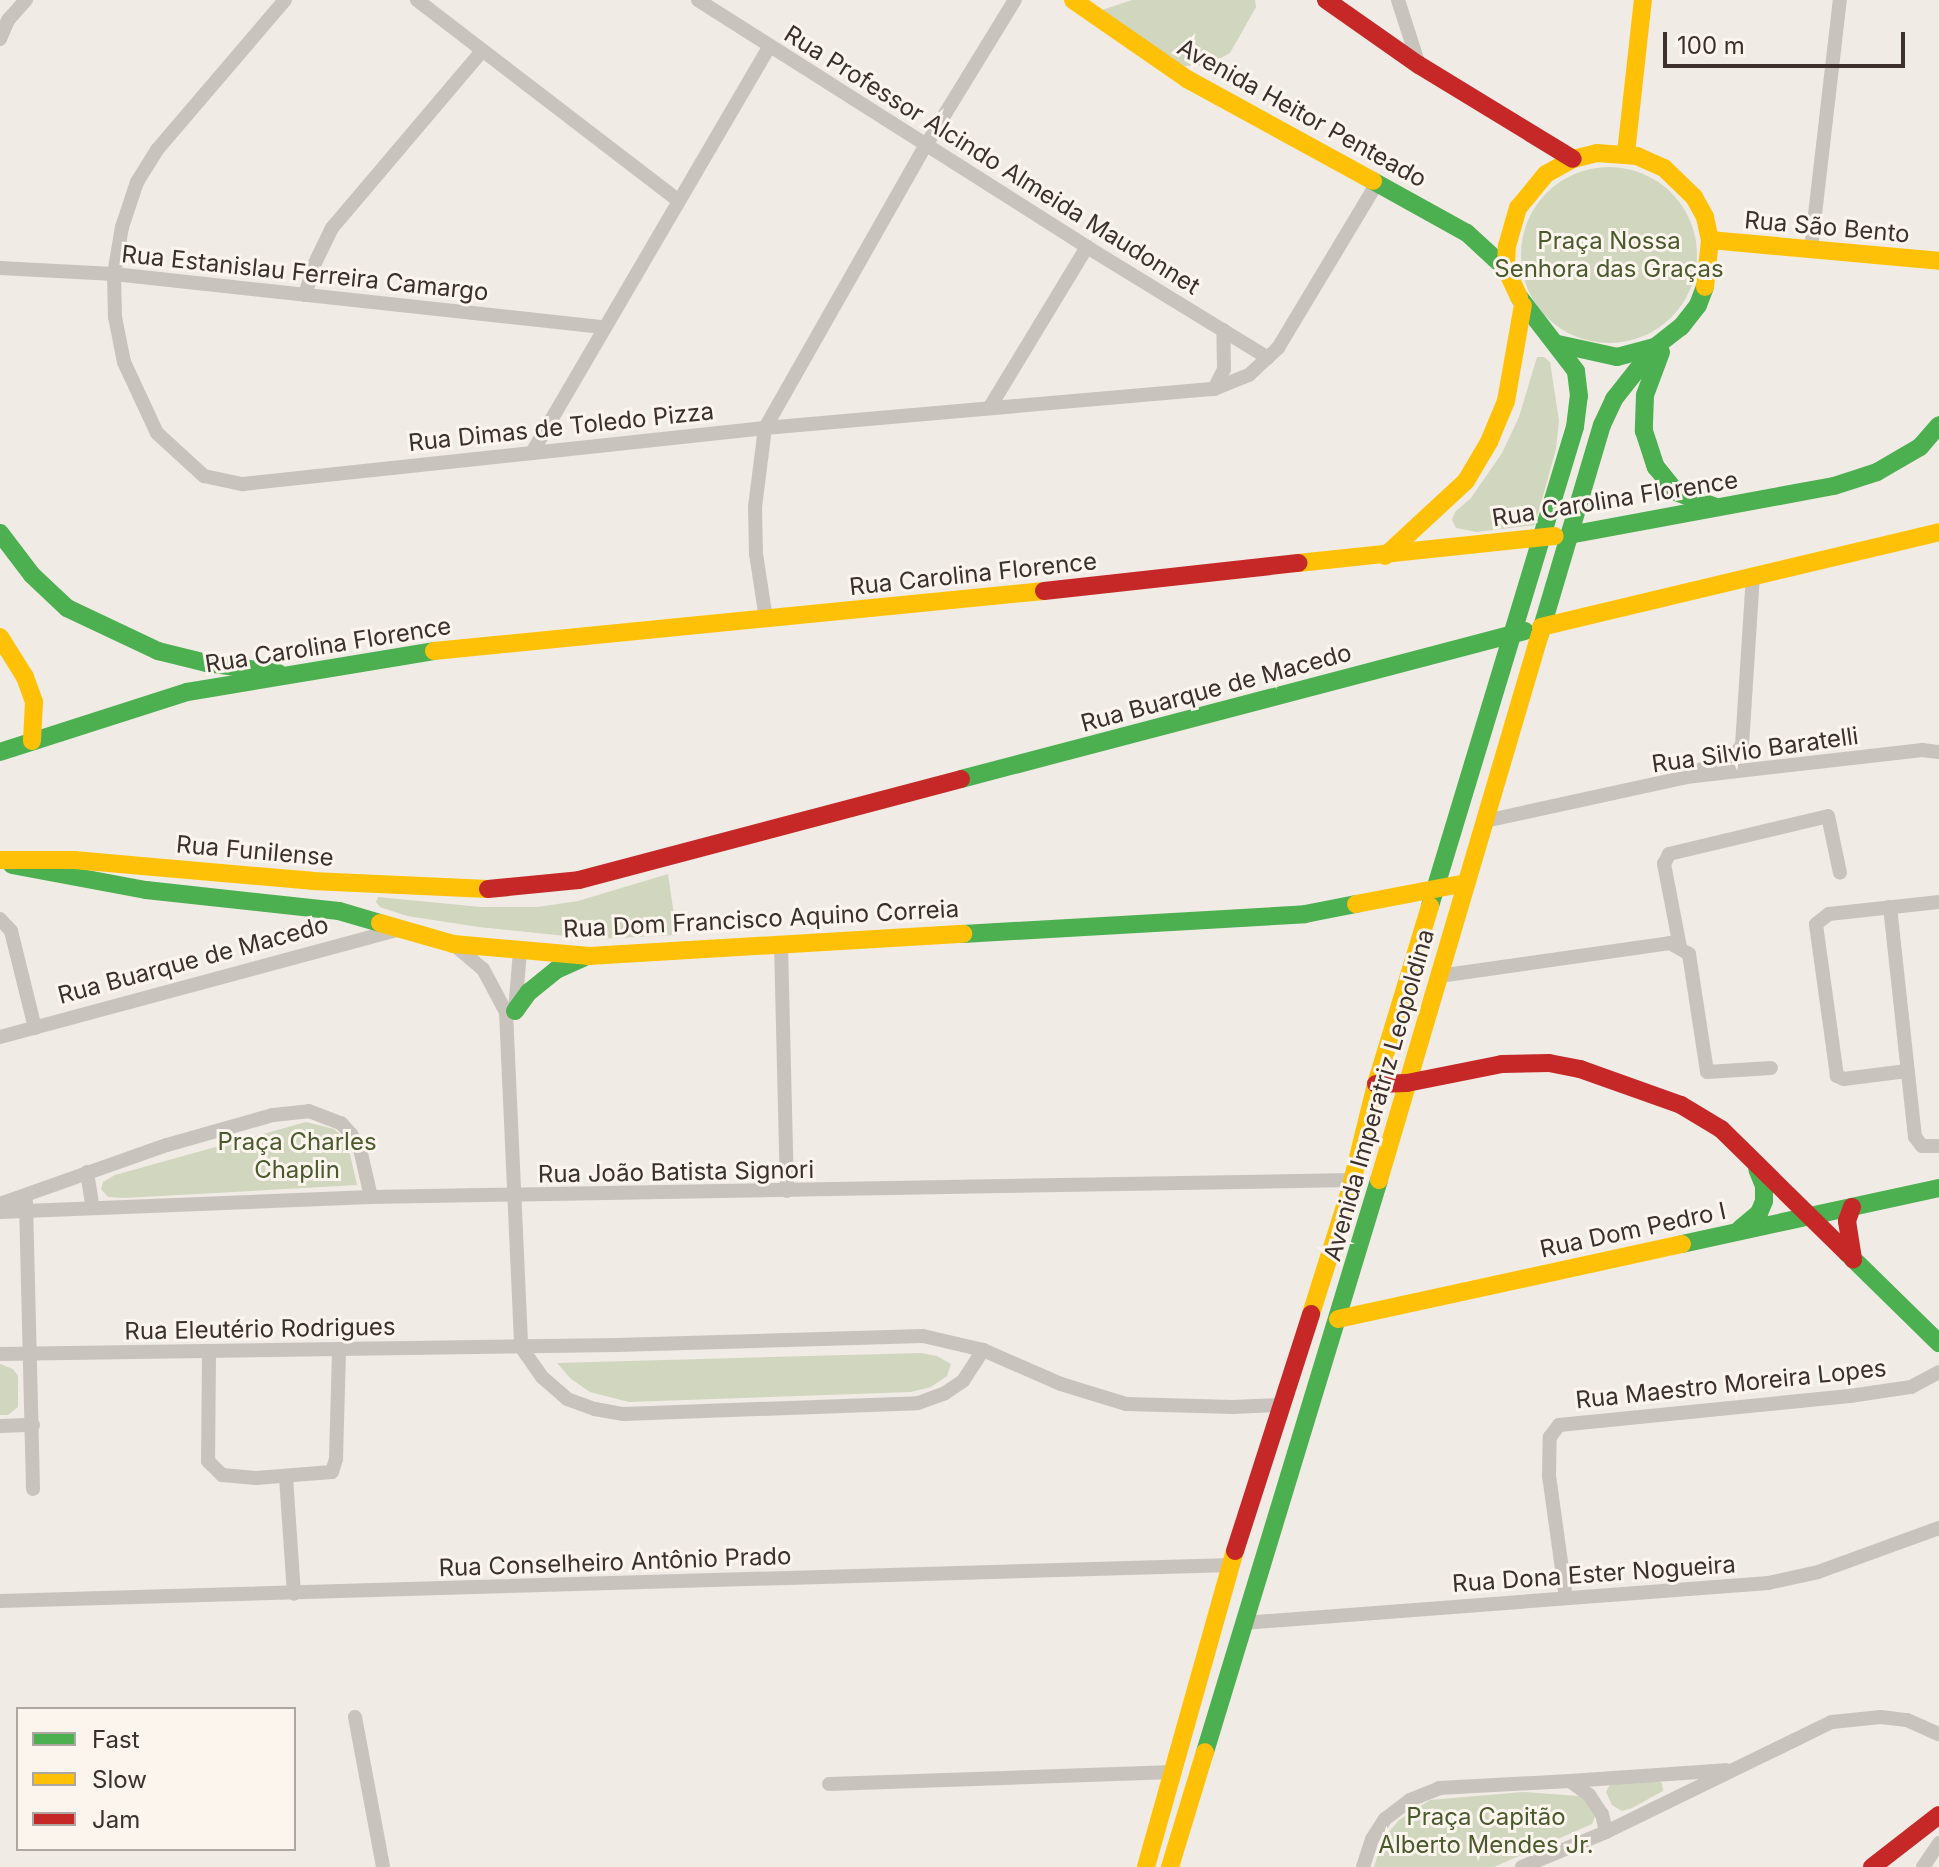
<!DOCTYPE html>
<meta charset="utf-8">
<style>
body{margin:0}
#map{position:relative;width:1939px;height:1867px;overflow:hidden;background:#f0ebe5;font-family:Inter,sans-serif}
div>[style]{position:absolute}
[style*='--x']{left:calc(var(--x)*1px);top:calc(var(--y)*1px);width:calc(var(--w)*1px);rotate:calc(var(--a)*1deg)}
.green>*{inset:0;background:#d1d6bf}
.round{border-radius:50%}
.street>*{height:14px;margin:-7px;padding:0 7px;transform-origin:7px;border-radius:7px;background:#c9c3be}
.fast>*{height:18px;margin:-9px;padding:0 9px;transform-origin:9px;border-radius:9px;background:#4caf50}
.slow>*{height:18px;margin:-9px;padding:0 9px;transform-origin:9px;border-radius:9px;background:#ffc107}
.jam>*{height:18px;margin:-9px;padding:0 9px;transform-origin:9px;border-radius:9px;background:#c62828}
span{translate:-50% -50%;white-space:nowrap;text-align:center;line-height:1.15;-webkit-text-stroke:6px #fbf5ee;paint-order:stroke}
.street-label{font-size:24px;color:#3b302b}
.park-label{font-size:24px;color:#4a5a2e}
.legend{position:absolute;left:16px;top:1707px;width:280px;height:144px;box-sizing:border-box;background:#fbf5ee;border:2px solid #aea6a0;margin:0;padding:10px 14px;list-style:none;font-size:24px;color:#3b302b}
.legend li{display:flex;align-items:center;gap:16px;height:40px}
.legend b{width:40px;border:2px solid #aea6a0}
.scale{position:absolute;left:1663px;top:32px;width:242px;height:36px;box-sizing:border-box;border:4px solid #3b302b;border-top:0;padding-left:10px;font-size:24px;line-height:28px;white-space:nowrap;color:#3b302b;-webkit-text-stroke:6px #fbf5ee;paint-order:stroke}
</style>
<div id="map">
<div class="green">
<i style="clip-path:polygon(1132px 0,1255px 0,1256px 7px,1230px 53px,1208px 65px,1183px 66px,1102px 10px)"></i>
<i class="round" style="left:1521px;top:167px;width:176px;height:176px"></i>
<i style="clip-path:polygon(1537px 357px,1544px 357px,1550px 362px,1559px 421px,1556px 449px,1535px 525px,1477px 532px,1456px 528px,1452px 520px,1455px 512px,1471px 498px,1502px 453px,1519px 417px)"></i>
<i style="clip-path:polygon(668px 874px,677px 935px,595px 939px,479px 927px,407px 916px,380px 907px,376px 902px,378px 897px,481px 907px,537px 907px,578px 901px)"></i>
<i style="clip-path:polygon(306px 1122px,334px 1129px,347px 1141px,357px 1185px,124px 1198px,108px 1197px,101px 1189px,103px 1182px,115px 1175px)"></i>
<i style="clip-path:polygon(921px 1353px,937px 1356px,951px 1364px,947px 1376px,931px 1387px,911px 1392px,629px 1402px,590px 1392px,571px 1379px,557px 1363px)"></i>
<i style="clip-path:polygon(0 1364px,13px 1369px,18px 1376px,18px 1407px,8px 1415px,0 1415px)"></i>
<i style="clip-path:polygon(1654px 1779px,1662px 1783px,1663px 1791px,1632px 1808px,1622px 1811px,1612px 1805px,1606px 1792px,1610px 1784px)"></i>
<i style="clip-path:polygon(1523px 1792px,1579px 1796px,1589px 1802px,1596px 1814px,1592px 1824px,1494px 1867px,1374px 1867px,1383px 1839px,1399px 1820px,1430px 1800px)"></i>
</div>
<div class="street">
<i style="--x:285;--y:0;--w:197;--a:130.5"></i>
<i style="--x:157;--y:150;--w:38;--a:122"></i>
<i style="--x:137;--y:182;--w:47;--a:108.4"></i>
<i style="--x:122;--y:227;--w:48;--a:99.7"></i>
<i style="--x:114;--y:274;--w:43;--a:88.7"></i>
<i style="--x:115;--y:317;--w:46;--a:78.7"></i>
<i style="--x:124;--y:362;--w:78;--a:65.1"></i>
<i style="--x:157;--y:433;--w:64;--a:42.5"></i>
<i style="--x:204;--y:476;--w:40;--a:12"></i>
<i style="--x:243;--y:484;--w:525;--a:-6.12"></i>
<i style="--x:765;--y:428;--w:451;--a:-5"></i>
<i style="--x:1214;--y:389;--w:38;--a:-22"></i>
<i style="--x:1249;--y:375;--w:40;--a:-43"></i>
<i style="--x:1278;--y:348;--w:192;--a:-59"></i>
<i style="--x:417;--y:0;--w:330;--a:37.5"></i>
<i style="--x:698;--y:0;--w:461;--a:32.4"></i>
<i style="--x:1087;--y:247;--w:212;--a:31.5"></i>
<i style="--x:1398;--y:0;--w:68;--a:72.1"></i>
<i style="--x:0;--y:39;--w:21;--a:-67"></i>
<i style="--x:8;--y:20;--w:27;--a:-48"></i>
<i style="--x:1811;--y:249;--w:251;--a:-83.4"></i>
<i style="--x:0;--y:268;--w:114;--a:3"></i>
<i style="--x:114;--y:274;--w:494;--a:6.2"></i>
<i style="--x:305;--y:295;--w:31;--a:-73"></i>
<i style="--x:314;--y:265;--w:41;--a:-64.1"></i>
<i style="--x:332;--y:228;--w:232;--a:-49.7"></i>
<i style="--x:1214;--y:389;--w:22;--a:-63"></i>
<i style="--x:1224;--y:369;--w:39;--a:-91"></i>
<i style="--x:990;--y:407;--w:187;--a:-58.8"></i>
<i style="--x:533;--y:451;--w:468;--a:-59.7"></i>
<i style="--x:766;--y:619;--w:66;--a:-98.7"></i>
<i style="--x:756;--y:554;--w:47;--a:-91.2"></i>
<i style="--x:755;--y:507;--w:80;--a:-82.8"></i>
<i style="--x:765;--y:428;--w:326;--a:-60.4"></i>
<i style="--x:926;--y:145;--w:170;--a:-58.5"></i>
<i style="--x:1697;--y:771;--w:42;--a:-24.1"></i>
<i style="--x:1735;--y:754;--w:11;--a:-52"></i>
<i style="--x:1742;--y:745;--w:168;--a:-86.3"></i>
<i style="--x:1485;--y:821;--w:206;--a:-12.3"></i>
<i style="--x:1686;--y:777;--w:238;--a:-6.5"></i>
<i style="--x:1922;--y:750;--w:17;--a:7"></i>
<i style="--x:1890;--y:907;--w:231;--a:83.8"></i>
<i style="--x:1915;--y:1137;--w:11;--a:52"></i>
<i style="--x:1922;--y:1146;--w:17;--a:0"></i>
<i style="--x:0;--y:919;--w:16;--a:47"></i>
<i style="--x:11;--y:931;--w:100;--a:76.1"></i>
<i style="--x:453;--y:944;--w:39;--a:40"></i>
<i style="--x:483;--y:969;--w:49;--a:61.9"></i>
<i style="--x:506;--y:1012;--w:335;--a:87.4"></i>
<i style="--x:521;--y:1347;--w:37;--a:55"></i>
<i style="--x:542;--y:1377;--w:33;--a:41"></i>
<i style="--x:567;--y:1399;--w:30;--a:20"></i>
<i style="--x:595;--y:1409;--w:29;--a:10"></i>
<i style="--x:624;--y:1414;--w:294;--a:-2.1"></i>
<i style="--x:918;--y:1403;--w:29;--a:-20"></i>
<i style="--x:945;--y:1393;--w:22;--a:-34"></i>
<i style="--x:963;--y:1381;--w:37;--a:-57"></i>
<i style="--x:781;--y:945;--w:246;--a:88.6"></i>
<i style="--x:1680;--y:947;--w:85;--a:-100.9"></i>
<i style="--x:1664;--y:864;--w:11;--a:-63"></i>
<i style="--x:1669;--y:854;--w:163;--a:-13.4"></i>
<i style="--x:1828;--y:816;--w:58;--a:78.1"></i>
<i style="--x:1439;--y:976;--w:233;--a:-8.1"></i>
<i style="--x:1670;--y:943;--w:22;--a:30"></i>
<i style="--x:1689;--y:954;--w:119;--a:81.3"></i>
<i style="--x:1707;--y:1072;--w:64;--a:-3.6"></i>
<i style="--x:515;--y:1011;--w:60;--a:-85.2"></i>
<i style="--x:0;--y:1037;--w:411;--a:-15.1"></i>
<i style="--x:1907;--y:1071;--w:64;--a:172.8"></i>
<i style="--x:1844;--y:1079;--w:8;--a:-157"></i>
<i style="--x:1837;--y:1076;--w:153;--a:-97.9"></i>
<i style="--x:1816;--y:924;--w:16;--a:-38"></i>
<i style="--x:1829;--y:914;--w:111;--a:-6.2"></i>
<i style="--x:87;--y:1172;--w:36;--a:81"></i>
<i style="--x:26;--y:1202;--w:287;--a:88.6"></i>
<i style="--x:0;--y:1204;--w:177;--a:-19.5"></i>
<i style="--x:167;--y:1145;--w:110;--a:-15.8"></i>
<i style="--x:273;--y:1115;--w:36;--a:-6"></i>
<i style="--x:309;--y:1111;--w:34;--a:21"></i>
<i style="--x:341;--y:1123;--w:15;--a:48"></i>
<i style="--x:351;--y:1134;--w:17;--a:59"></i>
<i style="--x:360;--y:1149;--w:49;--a:77.1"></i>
<i style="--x:0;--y:1212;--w:371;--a:-2.3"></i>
<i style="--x:371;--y:1197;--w:982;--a:-0.99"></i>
<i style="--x:209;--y:1353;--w:108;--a:90.5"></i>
<i style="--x:208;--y:1461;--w:20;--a:45"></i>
<i style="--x:222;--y:1475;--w:34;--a:5"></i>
<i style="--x:256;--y:1478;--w:76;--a:-4.5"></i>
<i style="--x:332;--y:1472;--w:14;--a:-73"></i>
<i style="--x:336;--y:1459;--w:109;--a:-88.4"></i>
<i style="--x:0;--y:1354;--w:617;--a:-0.84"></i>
<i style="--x:617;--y:1345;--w:306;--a:-1.7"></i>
<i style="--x:923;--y:1336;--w:62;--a:13.1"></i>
<i style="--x:983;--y:1350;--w:85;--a:23.6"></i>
<i style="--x:1061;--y:1384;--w:68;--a:17.1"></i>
<i style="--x:1126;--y:1404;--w:107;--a:1.6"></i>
<i style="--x:1233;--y:1407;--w:47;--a:-2.4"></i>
<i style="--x:0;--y:1426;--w:33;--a:-2"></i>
<i style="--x:286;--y:1477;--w:117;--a:86.1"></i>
<i style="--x:1566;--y:1598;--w:123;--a:-97.9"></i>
<i style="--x:1549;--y:1476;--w:39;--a:-89"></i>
<i style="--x:1550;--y:1437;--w:15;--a:-53"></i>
<i style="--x:1559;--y:1425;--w:292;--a:-5.7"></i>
<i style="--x:1850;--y:1396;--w:62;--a:-8.4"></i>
<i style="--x:1911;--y:1387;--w:32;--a:-28"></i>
<i style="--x:0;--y:1601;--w:1232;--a:-1.68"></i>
<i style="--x:1243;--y:1623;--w:527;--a:-4.36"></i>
<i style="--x:1768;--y:1583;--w:51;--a:-12.4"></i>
<i style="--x:1818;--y:1572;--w:129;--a:-20"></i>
<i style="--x:355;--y:1717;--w:153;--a:79.4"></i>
<i style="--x:1570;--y:1781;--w:156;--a:-4"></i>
<i style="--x:829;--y:1784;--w:345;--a:-2"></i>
<i style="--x:1363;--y:1867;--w:29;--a:-72"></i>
<i style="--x:1372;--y:1839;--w:24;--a:-57"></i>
<i style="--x:1385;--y:1819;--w:31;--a:-37"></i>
<i style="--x:1410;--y:1800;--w:31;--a:-22"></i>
<i style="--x:1439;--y:1788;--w:131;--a:-3.1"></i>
<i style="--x:1570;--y:1781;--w:24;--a:36"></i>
<i style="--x:1589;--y:1795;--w:23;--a:56"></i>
<i style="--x:1602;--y:1814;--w:18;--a:77"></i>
<i style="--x:1522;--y:1867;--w:91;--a:-22.6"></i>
<i style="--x:1606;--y:1832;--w:251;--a:-26"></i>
<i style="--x:1832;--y:1722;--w:49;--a:-5.8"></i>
<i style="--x:1881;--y:1717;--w:26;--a:7"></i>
<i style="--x:1907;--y:1720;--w:35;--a:24"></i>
<i style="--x:1923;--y:1867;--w:29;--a:-56"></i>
</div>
<div class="fast">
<i style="--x:1373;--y:181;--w:107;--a:29"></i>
<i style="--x:1467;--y:233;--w:53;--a:42.7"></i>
<i style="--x:1558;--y:344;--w:60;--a:12.4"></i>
<i style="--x:1617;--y:357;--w:39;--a:-15"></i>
<i style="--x:1661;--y:352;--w:46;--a:110.4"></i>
<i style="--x:1645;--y:395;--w:36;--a:92"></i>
<i style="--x:1644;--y:431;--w:38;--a:72"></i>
<i style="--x:1656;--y:467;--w:32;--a:51"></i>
<i style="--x:1676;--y:492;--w:43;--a:20.6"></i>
<i style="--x:0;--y:533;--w:53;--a:52.7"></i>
<i style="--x:32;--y:575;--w:48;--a:43.3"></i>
<i style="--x:67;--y:608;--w:101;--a:25.3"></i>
<i style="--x:158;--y:651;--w:50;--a:13.8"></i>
<i style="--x:207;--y:663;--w:72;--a:8"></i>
<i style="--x:1569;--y:535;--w:269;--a:-10.5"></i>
<i style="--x:1834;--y:486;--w:45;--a:-18"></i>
<i style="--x:1877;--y:472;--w:50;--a:-30.2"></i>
<i style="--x:1920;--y:447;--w:29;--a:-49"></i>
<i style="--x:1540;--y:634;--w:218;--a:-73.5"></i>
<i style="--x:1602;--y:425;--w:29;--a:-65"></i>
<i style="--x:1614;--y:399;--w:66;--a:-51.7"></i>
<i style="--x:1655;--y:347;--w:33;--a:-38"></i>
<i style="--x:1681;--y:327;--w:28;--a:-52"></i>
<i style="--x:1698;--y:305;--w:19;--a:-69"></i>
<i style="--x:0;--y:752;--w:196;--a:-17.8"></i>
<i style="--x:187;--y:692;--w:250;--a:-9.4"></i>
<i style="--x:961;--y:779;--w:583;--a:-14.7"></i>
<i style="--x:12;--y:865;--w:136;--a:10.6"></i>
<i style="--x:146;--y:890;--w:194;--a:6.2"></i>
<i style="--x:339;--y:911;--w:43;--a:16.3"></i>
<i style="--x:1430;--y:906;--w:500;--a:-73.16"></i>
<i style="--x:1575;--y:427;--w:31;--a:-83"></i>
<i style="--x:1579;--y:396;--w:25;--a:-97"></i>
<i style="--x:1576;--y:371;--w:93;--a:-127.6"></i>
<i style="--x:963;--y:934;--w:343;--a:-3.3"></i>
<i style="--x:1305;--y:914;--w:52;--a:-11.1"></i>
<i style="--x:515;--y:1011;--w:24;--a:-54"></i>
<i style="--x:529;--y:992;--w:35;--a:-39"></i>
<i style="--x:556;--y:970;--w:30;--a:-24"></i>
<i style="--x:1740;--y:1229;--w:25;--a:-40"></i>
<i style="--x:1759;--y:1213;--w:13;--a:-67"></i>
<i style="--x:1764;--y:1201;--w:15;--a:-90"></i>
<i style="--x:1764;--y:1186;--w:18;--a:-112"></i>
<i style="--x:1682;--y:1244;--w:263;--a:-12.3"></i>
<i style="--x:1847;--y:1253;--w:129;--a:44.4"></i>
<i style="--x:1205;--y:1752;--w:598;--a:-73.08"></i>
</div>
<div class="slow">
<i style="--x:1073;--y:0;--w:139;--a:34.7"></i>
<i style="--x:1187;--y:79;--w:212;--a:28.7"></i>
<i style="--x:1626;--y:153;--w:154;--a:-83.7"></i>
<i style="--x:1710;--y:240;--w:230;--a:5.2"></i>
<i style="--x:1519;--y:297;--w:31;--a:-115"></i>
<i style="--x:1506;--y:269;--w:23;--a:-88"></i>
<i style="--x:1507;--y:246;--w:40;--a:-74"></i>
<i style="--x:1518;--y:208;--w:44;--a:-50.5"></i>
<i style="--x:1546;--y:174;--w:31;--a:-29"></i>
<i style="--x:1573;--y:159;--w:25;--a:-14"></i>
<i style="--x:1597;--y:153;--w:40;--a:4.3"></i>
<i style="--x:1637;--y:156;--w:30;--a:24"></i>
<i style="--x:1664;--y:168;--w:42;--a:44"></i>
<i style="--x:1694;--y:197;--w:23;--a:61"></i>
<i style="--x:1705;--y:217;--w:24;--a:78"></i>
<i style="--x:1710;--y:240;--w:47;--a:96.1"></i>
<i style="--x:1385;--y:556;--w:110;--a:-42.8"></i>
<i style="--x:1466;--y:481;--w:45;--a:-59.5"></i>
<i style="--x:1489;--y:442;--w:44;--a:-67.5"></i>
<i style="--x:1506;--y:401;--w:97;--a:-80"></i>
<i style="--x:1298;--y:563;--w:258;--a:-6"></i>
<i style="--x:1541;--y:627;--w:409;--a:-13.4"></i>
<i style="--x:0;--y:637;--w:47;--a:58"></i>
<i style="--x:25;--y:677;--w:27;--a:70"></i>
<i style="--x:34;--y:702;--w:39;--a:93"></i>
<i style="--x:434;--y:651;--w:613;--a:-5.62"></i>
<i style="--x:0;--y:860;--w:74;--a:0"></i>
<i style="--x:74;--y:860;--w:239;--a:5"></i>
<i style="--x:312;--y:881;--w:176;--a:2.6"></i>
<i style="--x:1356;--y:904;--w:112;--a:-10.8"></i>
<i style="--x:380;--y:923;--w:76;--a:16"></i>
<i style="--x:453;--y:944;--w:137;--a:5"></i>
<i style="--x:589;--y:956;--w:375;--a:-3.4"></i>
<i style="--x:1379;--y:1180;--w:569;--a:-73.57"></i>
<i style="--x:1311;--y:1314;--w:130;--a:-72.5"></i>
<i style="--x:1350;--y:1190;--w:109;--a:-76.2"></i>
<i style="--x:1376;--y:1084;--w:186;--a:-73.1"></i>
<i style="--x:1338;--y:1319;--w:352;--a:-12.3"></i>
<i style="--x:1146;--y:1867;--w:328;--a:-74.3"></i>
<i style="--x:1170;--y:1867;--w:120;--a:-73.1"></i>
</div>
<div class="jam">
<i style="--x:1326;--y:0;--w:113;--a:35"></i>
<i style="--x:1419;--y:65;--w:180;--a:31.4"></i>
<i style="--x:1044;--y:591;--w:256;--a:-6.3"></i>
<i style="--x:488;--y:889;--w:91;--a:-5.6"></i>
<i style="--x:579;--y:880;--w:395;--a:-14.8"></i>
<i style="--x:1376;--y:1084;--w:31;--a:-2"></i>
<i style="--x:1407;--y:1083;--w:97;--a:-11.3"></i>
<i style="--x:1502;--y:1064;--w:47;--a:-1.2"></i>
<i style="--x:1549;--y:1063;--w:32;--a:11"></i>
<i style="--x:1580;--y:1069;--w:107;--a:19.6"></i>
<i style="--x:1681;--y:1105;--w:47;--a:31"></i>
<i style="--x:1721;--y:1129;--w:177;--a:44.5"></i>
<i style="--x:1852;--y:1207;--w:15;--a:110"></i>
<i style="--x:1847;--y:1221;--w:39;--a:81"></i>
<i style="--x:1235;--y:1551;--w:249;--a:-72.2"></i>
<i style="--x:1872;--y:1867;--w:85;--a:-37.8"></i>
</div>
<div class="street-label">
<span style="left:1302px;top:113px;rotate:29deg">Avenida Heitor Penteado</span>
<span style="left:992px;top:160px;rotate:32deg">Rua Professor Alcindo Almeida Maudonnet</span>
<span style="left:1827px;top:227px;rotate:5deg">Rua São Bento</span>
<span style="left:305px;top:273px;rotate:6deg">Rua Estanislau Ferreira Camargo</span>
<span style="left:561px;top:427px;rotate:-6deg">Rua Dimas de Toledo Pizza</span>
<span style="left:1615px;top:499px;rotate:-9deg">Rua Carolina Florence</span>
<span style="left:973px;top:574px;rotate:-6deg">Rua Carolina Florence</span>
<span style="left:328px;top:645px;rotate:-9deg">Rua Carolina Florence</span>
<span style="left:1216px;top:688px;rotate:-15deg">Rua Buarque de Macedo</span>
<span style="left:1755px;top:750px;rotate:-8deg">Rua Silvio Baratelli</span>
<span style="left:255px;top:851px;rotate:5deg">Rua Funilense</span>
<span style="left:761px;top:919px;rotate:-3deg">Rua Dom Francisco Aquino Correia</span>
<span style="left:193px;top:960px;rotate:-15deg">Rua Buarque de Macedo</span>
<span style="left:1379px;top:1095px;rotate:-74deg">Avenida Imperatriz Leopoldina</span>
<span style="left:676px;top:1172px;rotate:-1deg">Rua João Batista Signori</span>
<span style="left:1633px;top:1230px;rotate:-12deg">Rua Dom Pedro I</span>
<span style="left:260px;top:1329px;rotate:-1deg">Rua Eleutério Rodrigues</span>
<span style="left:1731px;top:1384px;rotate:-6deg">Rua Maestro Moreira Lopes</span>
<span style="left:615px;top:1562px;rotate:-2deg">Rua Conselheiro Antônio Prado</span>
<span style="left:1594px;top:1574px;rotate:-4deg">Rua Dona Ester Nogueira</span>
</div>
<div class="park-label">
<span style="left:1609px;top:255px">Praça Nossa<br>Senhora das Graças</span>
<span style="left:297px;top:1156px">Praça Charles<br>Chaplin</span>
<span style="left:1486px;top:1831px">Praça Capitão<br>Alberto Mendes Jr.</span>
</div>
<ul class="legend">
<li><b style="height:10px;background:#4caf50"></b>Fast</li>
<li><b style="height:10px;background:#ffc107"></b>Slow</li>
<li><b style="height:10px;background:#c62828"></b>Jam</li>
</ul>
<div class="scale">100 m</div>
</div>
